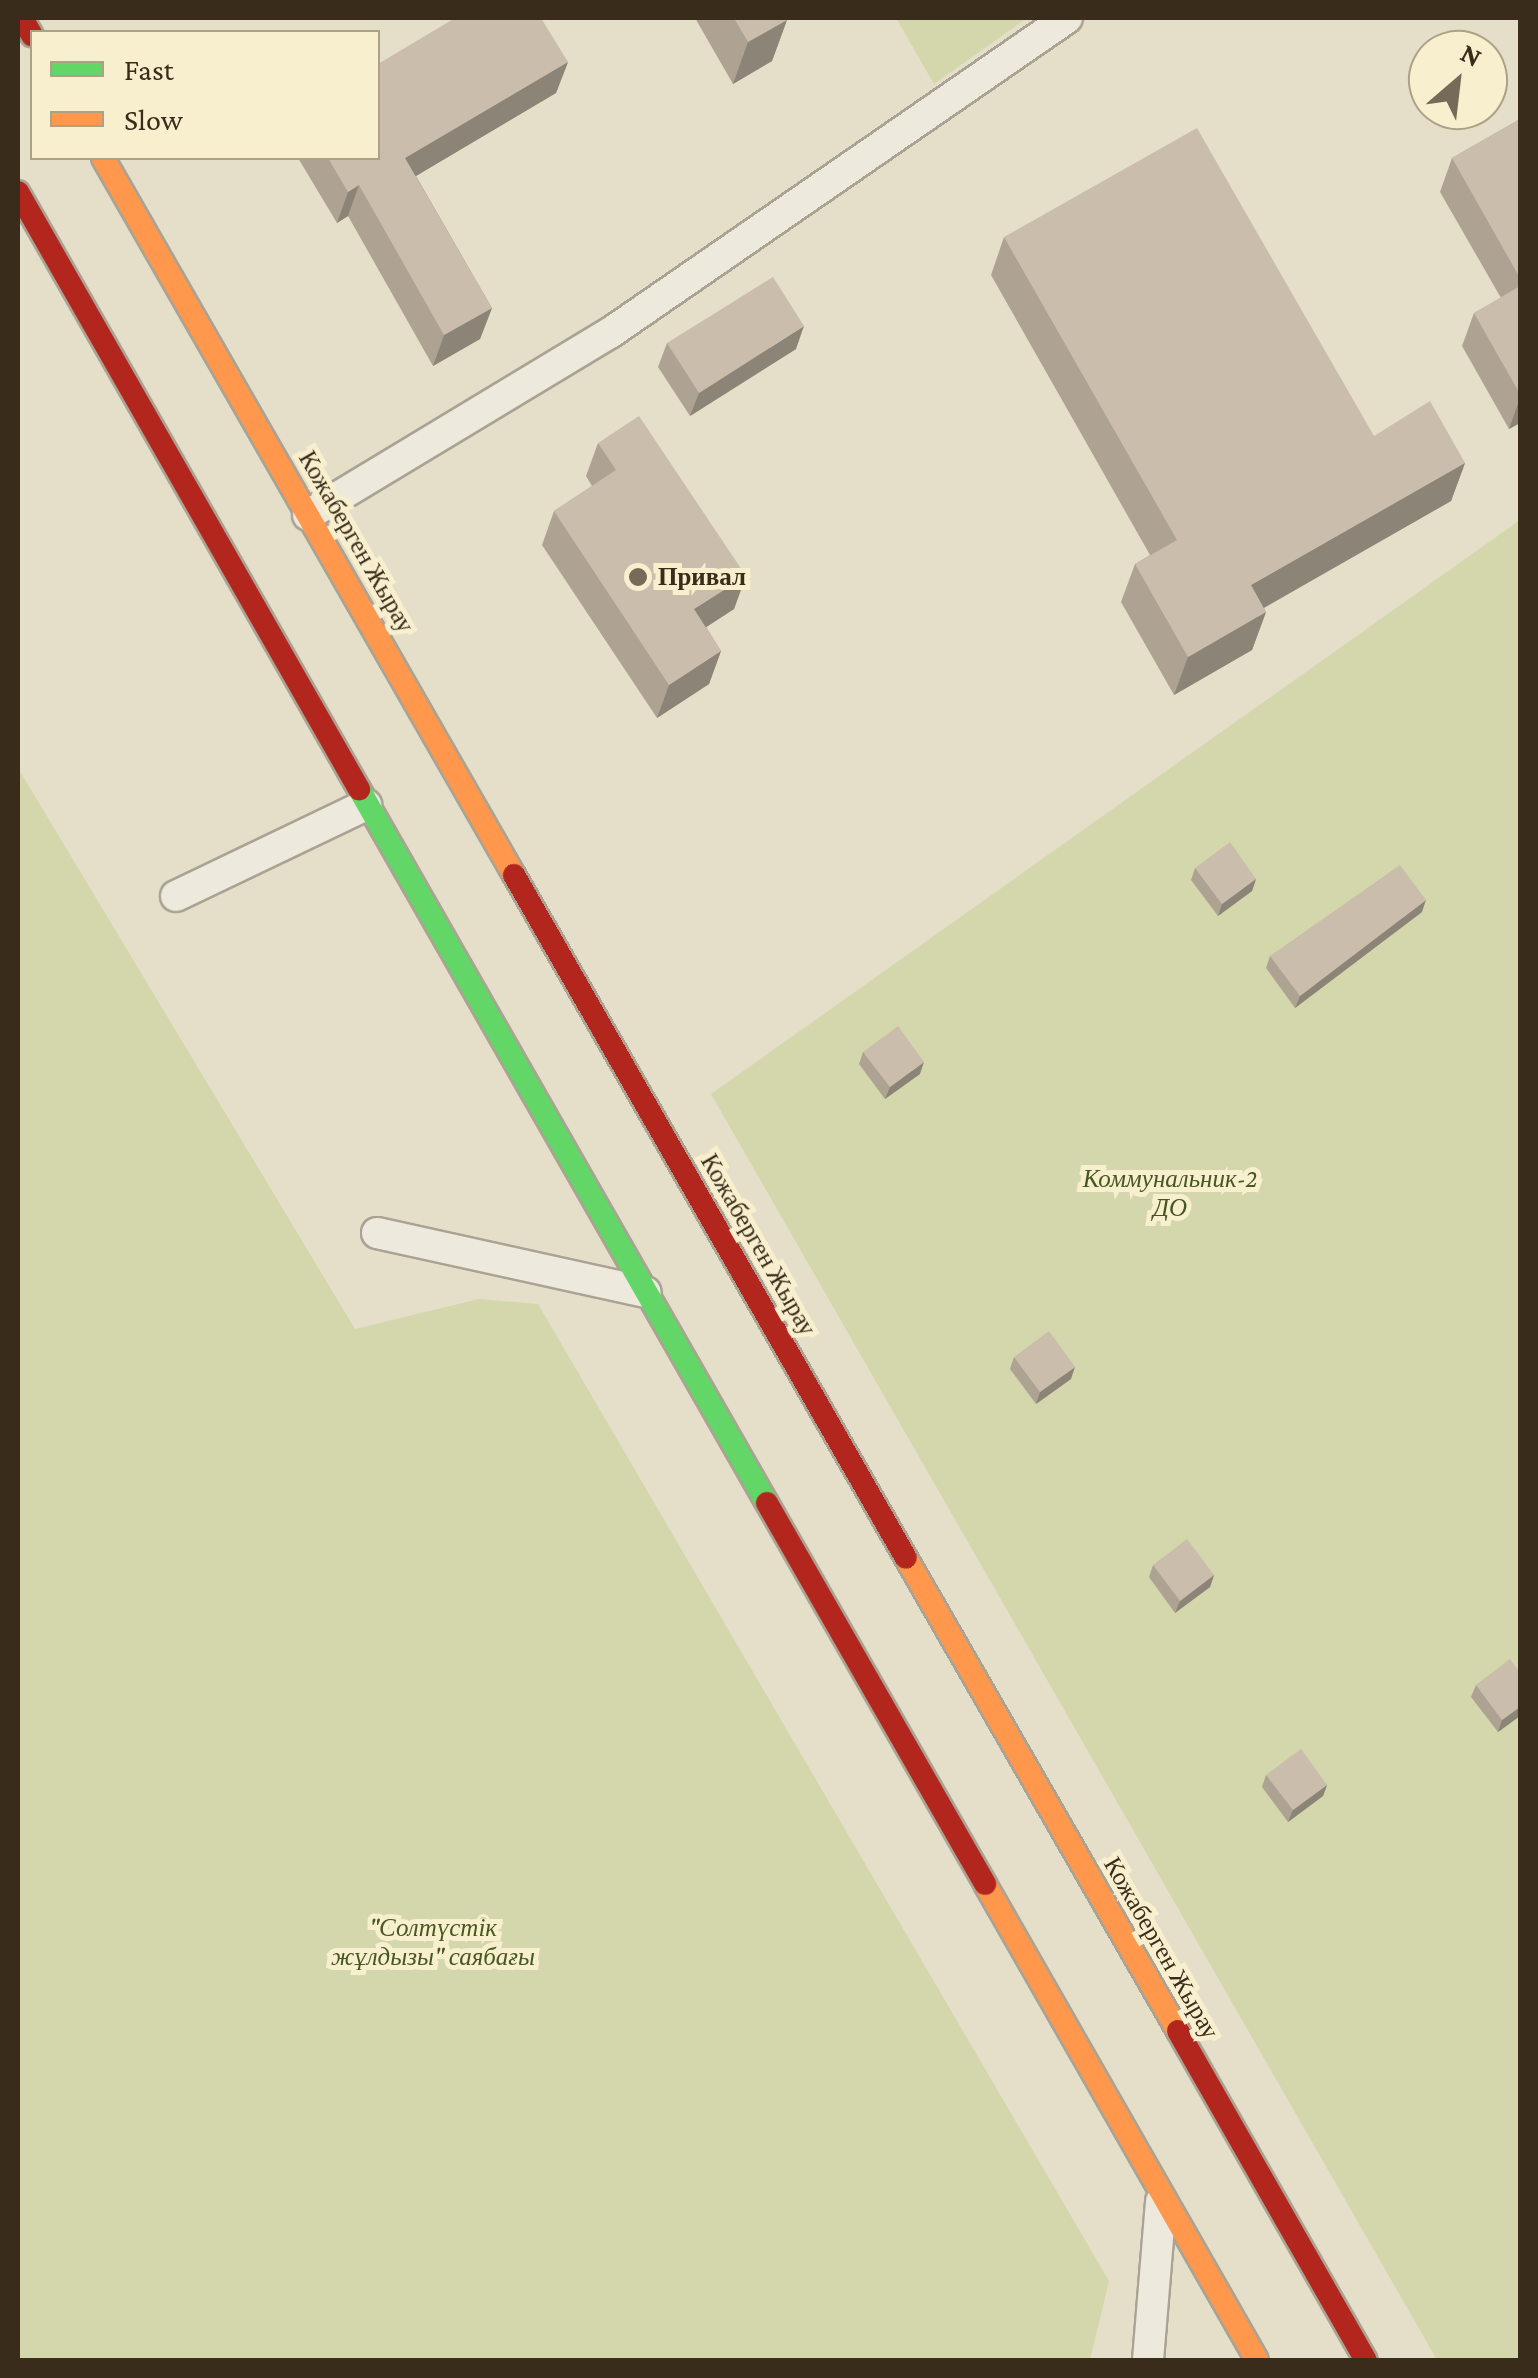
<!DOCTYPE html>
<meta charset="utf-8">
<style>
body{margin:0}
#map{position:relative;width:1538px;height:2378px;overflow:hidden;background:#e5dfca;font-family:"Crimson Pro",serif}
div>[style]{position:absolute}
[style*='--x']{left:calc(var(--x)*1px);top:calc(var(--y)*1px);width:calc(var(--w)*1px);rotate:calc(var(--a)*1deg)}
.green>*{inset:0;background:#d3d7ab}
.roads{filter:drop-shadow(2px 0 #aaa394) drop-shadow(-2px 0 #aaa394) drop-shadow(0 2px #aaa394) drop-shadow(0 -2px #aaa394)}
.lane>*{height:30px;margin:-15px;padding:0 15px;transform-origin:15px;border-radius:15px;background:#ede9dc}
.fast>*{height:22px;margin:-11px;padding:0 11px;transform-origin:11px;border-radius:11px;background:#63d668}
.slow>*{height:22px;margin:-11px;padding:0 11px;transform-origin:11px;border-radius:11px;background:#ff974d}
.jam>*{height:22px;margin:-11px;padding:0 11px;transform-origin:11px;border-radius:11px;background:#b3261e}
.wall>*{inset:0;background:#aea393}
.shaded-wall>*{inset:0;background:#8d8478}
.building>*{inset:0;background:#cabdab}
.dots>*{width:28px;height:28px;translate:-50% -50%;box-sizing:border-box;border:5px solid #f8efce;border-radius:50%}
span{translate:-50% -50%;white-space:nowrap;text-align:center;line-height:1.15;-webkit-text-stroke:10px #f8efce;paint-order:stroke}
.street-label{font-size:25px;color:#392c1b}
.poi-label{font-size:25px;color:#392c1b;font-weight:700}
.left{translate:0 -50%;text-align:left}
.park-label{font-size:25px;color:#465720;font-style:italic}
.frame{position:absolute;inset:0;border:20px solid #392c1b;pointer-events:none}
.legend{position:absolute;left:30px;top:30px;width:350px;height:130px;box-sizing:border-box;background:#f8efce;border:2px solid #aca186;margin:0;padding:12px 18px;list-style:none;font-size:30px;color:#392c1b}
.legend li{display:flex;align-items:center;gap:20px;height:50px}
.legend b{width:50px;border:2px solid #aca186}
.north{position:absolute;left:1408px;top:30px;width:100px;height:100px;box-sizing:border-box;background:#f8efce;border:2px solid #aca186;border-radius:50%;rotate:28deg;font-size:28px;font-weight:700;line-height:40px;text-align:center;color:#392c1b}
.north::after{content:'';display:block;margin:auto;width:35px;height:45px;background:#756b58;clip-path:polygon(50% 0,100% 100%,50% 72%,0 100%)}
</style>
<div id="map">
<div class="green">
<i style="clip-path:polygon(896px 18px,1027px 18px,934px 84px)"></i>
<i style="clip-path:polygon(1520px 520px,1520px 2360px,1437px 2360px,711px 1094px)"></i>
<i style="clip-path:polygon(18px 768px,355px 1329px,479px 1299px,538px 1304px,1109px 2281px,1090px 2360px,18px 2360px)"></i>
</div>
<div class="roads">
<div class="lane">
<i style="--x:308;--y:515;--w:353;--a:-31.1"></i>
<i style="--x:610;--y:333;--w:555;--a:-34.58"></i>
<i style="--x:176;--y:896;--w:211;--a:-25.6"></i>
<i style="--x:377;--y:1233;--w:275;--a:12.4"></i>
<i style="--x:1148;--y:2360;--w:159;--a:-85.3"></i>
</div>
<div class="fast">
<i style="--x:359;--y:789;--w:822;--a:60.26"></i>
</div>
<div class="slow">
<i style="--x:103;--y:158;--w:826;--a:60.18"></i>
<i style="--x:906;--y:1558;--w:546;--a:60.1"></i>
<i style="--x:985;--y:1884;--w:548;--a:60.26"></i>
</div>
<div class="jam">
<i style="--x:22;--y:18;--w:20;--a:60"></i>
<i style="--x:18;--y:192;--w:688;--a:60.27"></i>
<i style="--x:514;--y:875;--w:787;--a:60.15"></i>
<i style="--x:767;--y:1503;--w:439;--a:60.2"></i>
<i style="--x:1178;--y:2031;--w:379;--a:60.3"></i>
</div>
</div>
<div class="wall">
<i style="clip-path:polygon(695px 18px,786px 18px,787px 20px,772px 61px,733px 84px)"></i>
<i style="clip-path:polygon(568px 62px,556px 93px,416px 176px,492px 308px,480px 339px,433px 366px,348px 216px,337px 223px,298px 158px,378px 158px)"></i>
<i style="clip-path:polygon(1520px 119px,1520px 423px,1509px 429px,1462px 346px,1474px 313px,1501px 298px,1440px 192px,1452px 158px)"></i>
<i style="clip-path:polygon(1004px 237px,1374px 436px,1465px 463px,1451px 501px,1264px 608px,1266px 612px,1252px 650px,1174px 695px,1121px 602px,1135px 564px,1150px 555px,991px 275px)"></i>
<i style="clip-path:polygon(667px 343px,796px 349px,690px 416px,658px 367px)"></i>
<i style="clip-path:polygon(598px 443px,746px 576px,734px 609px,706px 627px,721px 651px,709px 684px,657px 718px,542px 545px,554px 511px,592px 486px,586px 476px)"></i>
<i style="clip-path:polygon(1195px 868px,1256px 879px,1252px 891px,1218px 916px,1191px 880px)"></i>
<i style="clip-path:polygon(1422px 912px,1295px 1008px,1266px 968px,1270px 956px)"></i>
<i style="clip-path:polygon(863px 1052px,920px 1074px,885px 1099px,859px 1064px)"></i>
<i style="clip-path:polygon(1014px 1357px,1071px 1379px,1036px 1404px,1010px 1369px)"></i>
<i style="clip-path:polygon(1153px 1565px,1214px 1575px,1210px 1587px,1175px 1613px,1149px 1577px)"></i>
<i style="clip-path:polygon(1520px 1673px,1520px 1716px,1498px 1732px,1471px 1697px,1476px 1685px)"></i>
<i style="clip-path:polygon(1266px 1775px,1327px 1785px,1323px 1796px,1288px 1822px,1262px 1787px)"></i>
</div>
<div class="shaded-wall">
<i style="clip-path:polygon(787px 20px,772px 61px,733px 84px,748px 42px)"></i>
<i style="clip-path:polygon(568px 62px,556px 93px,394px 189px,405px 158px)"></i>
<i style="clip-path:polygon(359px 185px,348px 216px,337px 223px,348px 192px)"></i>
<i style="clip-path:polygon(492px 308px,480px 339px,433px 366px,444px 335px)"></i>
<i style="clip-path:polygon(804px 326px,796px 349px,690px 416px,699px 393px)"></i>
<i style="clip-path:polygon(1520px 398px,1520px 423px,1509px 429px)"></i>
<i style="clip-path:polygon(1465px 463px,1451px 501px,1237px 623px,1251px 585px)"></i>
<i style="clip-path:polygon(746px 576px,734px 609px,682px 643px,694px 609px)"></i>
<i style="clip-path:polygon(1266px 612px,1252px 650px,1174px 695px,1188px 657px)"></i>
<i style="clip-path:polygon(721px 651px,709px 684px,657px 718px,669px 685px)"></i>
<i style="clip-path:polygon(1256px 879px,1252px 891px,1218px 916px,1222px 904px)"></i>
<i style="clip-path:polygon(1426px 900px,1422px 912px,1295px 1008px,1300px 996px)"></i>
<i style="clip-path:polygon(924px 1062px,920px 1074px,885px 1099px,890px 1087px)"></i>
<i style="clip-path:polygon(1075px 1367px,1071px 1379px,1036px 1404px,1040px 1392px)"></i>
<i style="clip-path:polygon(1214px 1575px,1210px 1587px,1175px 1613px,1180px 1601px)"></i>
<i style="clip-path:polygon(1520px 1707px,1520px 1716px,1498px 1732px,1502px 1720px)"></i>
<i style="clip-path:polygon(1327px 1785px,1323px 1796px,1288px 1822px,1293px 1810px)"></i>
</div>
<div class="building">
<i style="clip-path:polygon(455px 18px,541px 18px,568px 62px,405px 158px,492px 308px,444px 335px,359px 185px,348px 192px,328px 158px,378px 158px,378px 64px)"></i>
<i style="clip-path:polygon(734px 18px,786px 18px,787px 20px,748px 42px)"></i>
<i style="clip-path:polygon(1520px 119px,1520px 278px,1452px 158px)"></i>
<i style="clip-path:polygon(1197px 128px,1374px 436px,1430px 401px,1465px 463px,1251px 585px,1266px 612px,1188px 657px,1135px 564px,1177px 540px,1004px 237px)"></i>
<i style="clip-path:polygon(773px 277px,804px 326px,699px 393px,667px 343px)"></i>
<i style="clip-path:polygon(1520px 286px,1520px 394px,1474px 313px)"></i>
<i style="clip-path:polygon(639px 416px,746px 576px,694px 609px,721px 651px,669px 685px,554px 511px,616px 470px,598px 443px)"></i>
<i style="clip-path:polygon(1230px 842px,1256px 879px,1222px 904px,1195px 868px)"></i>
<i style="clip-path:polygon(1400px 865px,1426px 900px,1300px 996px,1270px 956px)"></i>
<i style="clip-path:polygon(898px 1026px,924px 1062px,890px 1087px,863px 1052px)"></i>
<i style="clip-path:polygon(1049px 1331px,1075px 1367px,1040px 1392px,1014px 1357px)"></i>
<i style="clip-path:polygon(1187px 1539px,1214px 1575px,1180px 1601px,1153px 1565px)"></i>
<i style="clip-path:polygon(1510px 1659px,1520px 1673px,1520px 1707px,1502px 1720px,1476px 1685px)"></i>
<i style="clip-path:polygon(1301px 1749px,1327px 1785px,1293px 1810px,1266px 1775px)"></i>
</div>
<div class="dots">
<i style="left:638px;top:577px;background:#756b58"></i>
</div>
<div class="street-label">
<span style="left:356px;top:542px;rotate:60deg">Кожаберген Жырау</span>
<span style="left:758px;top:1245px;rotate:60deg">Кожаберген Жырау</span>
<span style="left:1161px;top:1948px;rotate:60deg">Кожаберген Жырау</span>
</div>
<div class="poi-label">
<span class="left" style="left:658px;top:577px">Привал</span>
</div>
<div class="park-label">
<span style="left:1170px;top:1194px">Коммунальник-2<br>ДО</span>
<span style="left:433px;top:1943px">"Солтүстік<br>жұлдызы" саябағы</span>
</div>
<div class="frame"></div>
<ul class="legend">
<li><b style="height:12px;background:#63d668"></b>Fast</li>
<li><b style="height:12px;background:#ff974d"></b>Slow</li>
</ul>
<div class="north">N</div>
</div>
